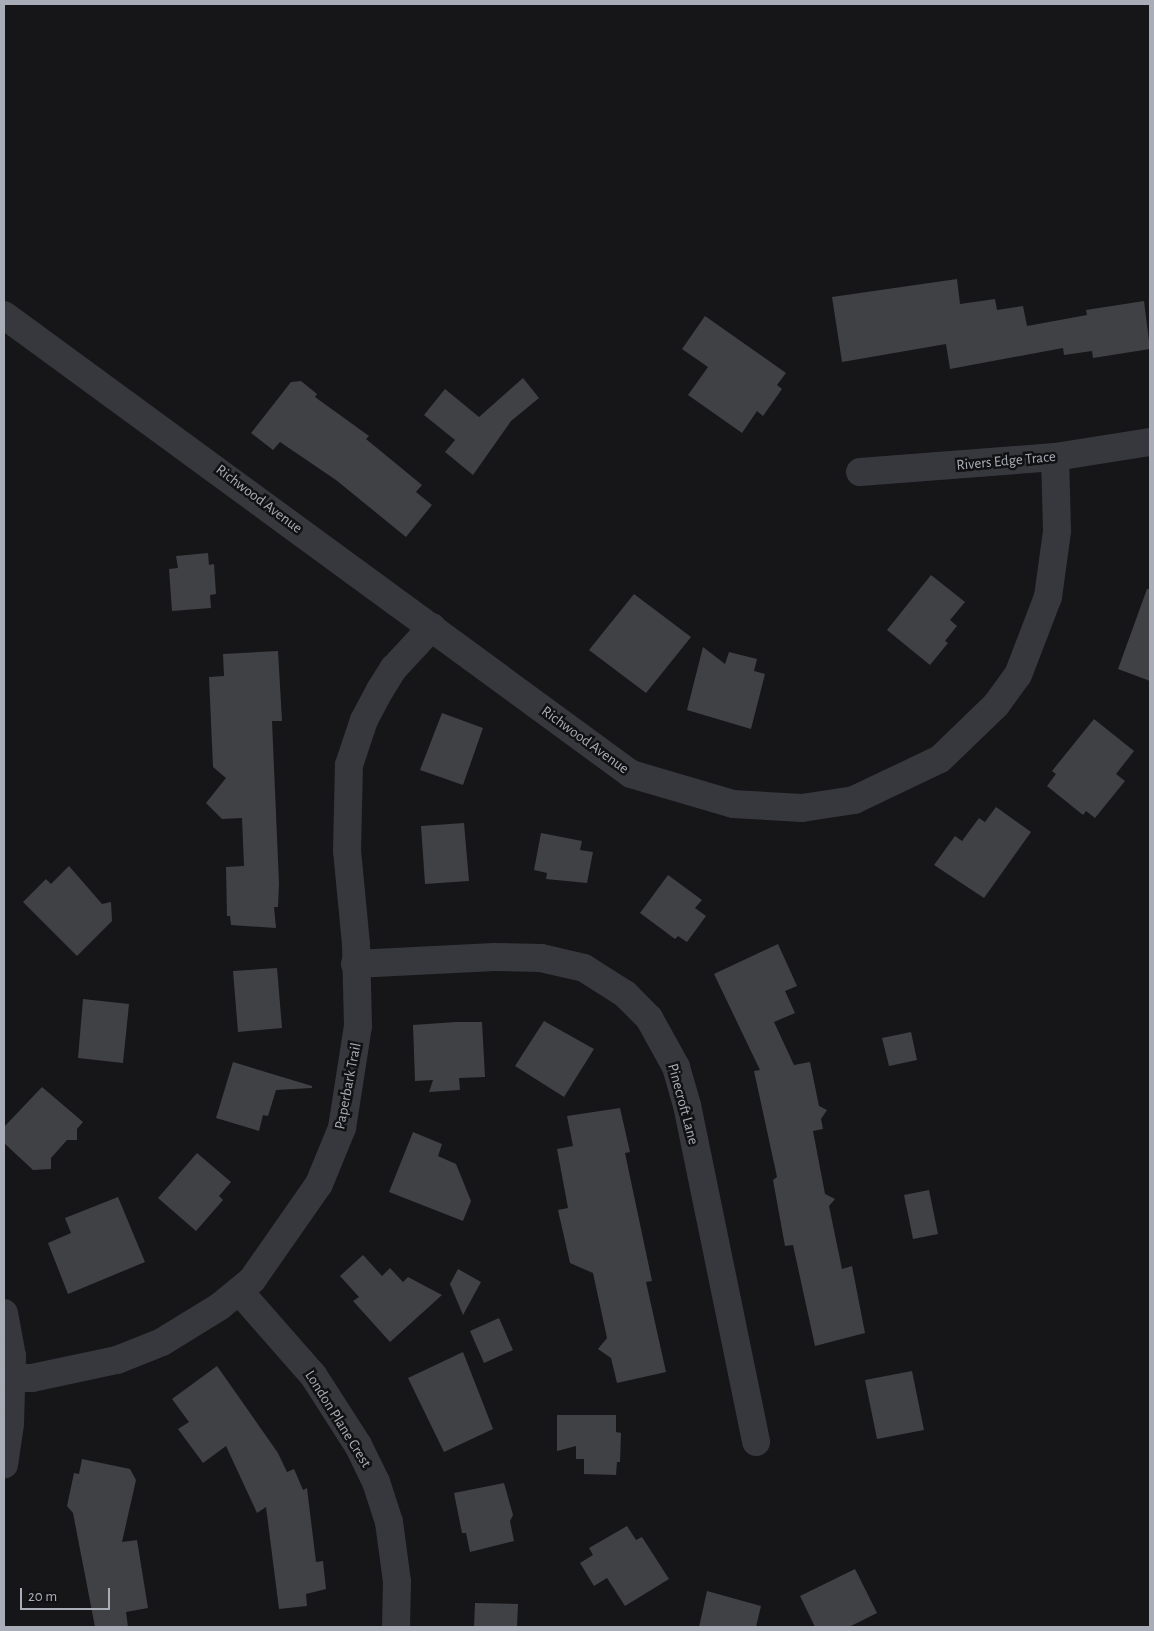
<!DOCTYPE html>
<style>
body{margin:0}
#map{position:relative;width:1154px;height:1631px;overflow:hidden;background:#161618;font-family:"Alegreya Sans",sans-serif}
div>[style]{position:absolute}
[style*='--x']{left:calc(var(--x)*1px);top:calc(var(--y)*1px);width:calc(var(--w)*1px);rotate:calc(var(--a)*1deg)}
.building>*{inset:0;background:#404145}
.street>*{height:28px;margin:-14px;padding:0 14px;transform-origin:14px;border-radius:14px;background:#37383d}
span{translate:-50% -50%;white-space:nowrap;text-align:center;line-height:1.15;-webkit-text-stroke:5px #111113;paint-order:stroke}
.street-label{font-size:15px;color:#a8adb8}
.frame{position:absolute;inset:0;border:5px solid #a8adb8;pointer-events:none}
.scale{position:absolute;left:20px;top:1588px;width:90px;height:22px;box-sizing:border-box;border:2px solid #a8adb8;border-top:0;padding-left:6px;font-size:15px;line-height:18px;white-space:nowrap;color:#a8adb8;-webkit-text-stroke:4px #111113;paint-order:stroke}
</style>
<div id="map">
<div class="building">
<i style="clip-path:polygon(957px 279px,960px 304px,995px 299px,997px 310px,1023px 306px,1027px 326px,1087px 315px,1086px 310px,1144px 301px,1150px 349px,1093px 358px,1092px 351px,1064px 355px,1063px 348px,950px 369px,946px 344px,842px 362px,832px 297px)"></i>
<i style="clip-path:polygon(705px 316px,786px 373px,777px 385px,782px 389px,763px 416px,757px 411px,742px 433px,688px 395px,708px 367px,682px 349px)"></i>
<i style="clip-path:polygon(523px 378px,539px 398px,511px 421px,473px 475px,445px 452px,455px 440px,424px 415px,445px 389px,479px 417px)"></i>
<i style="clip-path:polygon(301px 381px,317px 394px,315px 397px,369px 436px,366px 439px,422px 485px,416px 492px,432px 505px,406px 537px,336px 480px,280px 442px,273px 450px,251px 433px,291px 382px)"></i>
<i style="clip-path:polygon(208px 553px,209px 565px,214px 564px,216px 594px,210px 595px,211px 608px,172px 611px,169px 569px,178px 568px,176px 556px)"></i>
<i style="clip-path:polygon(931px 575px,965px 602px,950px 620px,957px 626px,945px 641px,948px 643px,930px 665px,887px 630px)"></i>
<i style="clip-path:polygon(1147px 589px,1150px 589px,1150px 681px,1118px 669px)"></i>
<i style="clip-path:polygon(634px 594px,691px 637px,646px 693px,589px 650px)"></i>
<i style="clip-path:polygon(703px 647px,725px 664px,729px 652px,757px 659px,754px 671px,765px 674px,751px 729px,687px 710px)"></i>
<i style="clip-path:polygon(278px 651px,282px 721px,272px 721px,279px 883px,278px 907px,274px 907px,276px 928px,231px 925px,230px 916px,227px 916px,226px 867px,244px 866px,242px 818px,222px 819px,206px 803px,226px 778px,213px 767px,209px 677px,224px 676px,223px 654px)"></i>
<i style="clip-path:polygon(442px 713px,483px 728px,463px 785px,420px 770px)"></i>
<i style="clip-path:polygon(1094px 719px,1134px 751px,1116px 774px,1125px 781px,1095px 818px,1086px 811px,1083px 815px,1047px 786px,1056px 774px,1052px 771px)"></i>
<i style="clip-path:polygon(996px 807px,1031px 832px,984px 898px,934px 865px,955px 836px,962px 841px,979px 818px,985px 822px)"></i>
<i style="clip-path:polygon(464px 823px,469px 881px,425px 884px,421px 826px)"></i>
<i style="clip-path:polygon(541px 833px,582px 841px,580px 850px,593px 852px,587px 883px,546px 879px,547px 873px,534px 870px)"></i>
<i style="clip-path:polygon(69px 866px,102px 904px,111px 902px,112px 921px,77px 956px,23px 902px,46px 879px,51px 884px)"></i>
<i style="clip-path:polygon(668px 875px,702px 900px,695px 908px,706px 916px,687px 942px,678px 936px,675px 939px,640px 913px)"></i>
<i style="clip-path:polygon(778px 944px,797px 986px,785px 991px,795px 1013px,774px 1022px,794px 1065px,810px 1062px,819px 1106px,827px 1110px,821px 1119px,823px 1129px,813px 1131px,825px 1194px,835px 1199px,829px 1206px,842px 1269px,852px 1266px,865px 1333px,815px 1346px,793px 1245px,785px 1246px,773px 1180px,777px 1177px,754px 1071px,760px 1070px,714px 974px)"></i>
<i style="clip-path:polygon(277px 968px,282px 1028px,238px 1032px,233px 971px)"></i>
<i style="clip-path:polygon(83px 999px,129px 1004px,123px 1063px,78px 1058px)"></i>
<i style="clip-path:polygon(544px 1021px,594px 1049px,564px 1097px,515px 1066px)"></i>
<i style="clip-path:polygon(456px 1022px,482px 1022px,485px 1077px,459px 1078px,460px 1090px,429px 1092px,433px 1080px,415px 1081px,413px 1025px)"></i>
<i style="clip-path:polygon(911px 1032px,917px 1060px,889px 1066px,882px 1038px)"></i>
<i style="clip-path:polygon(233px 1062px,312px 1086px,312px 1088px,276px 1090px,268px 1116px,263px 1115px,259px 1131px,216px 1118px)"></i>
<i style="clip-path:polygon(42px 1087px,83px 1122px,77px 1129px,77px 1140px,67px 1140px,51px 1158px,51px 1169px,33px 1170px,4px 1143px,4px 1127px)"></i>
<i style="clip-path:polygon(620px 1108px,630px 1152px,625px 1153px,652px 1281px,646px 1282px,666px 1372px,617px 1383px,611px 1358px,598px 1349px,607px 1338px,593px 1273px,570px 1263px,558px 1210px,568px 1208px,557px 1149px,573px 1146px,567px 1116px)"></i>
<i style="clip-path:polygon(413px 1132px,442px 1144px,438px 1156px,456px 1164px,471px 1201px,463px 1221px,389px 1192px)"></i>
<i style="clip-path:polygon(197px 1153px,231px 1182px,219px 1196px,223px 1200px,196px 1231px,158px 1198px)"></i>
<i style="clip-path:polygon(929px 1190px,938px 1234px,913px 1239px,904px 1195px)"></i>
<i style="clip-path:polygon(118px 1197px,145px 1262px,68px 1294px,48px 1243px,71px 1233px,65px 1218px)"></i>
<i style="clip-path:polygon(363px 1255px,382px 1276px,390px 1268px,403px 1282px,408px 1277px,442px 1295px,390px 1342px,353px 1301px,359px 1297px,340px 1276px)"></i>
<i style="clip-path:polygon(458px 1269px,481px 1282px,463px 1315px,450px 1284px)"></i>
<i style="clip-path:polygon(499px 1318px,513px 1350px,484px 1363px,470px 1331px)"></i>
<i style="clip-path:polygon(463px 1352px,493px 1429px,444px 1452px,408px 1378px)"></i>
<i style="clip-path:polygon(217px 1366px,278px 1453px,287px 1472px,294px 1469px,303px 1490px,307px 1488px,316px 1562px,323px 1561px,326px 1589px,306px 1594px,307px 1606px,279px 1609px,266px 1507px,257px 1513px,226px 1446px,203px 1463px,178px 1429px,189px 1422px,172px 1399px)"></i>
<i style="clip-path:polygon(912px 1371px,924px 1430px,877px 1439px,865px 1380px)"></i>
<i style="clip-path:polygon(557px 1415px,616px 1415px,616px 1432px,621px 1433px,620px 1462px,617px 1462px,616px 1475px,584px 1474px,584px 1459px,576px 1459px,576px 1446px,557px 1451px)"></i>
<i style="clip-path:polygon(82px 1459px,130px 1469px,136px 1480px,122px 1542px,137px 1540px,148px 1608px,126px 1612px,128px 1627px,95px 1627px,73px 1513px,67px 1506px,74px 1473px,79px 1474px)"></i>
<i style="clip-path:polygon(504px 1483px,513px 1515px,510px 1521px,514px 1541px,470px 1552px,466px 1533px,462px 1533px,454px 1493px)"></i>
<i style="clip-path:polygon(627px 1526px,636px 1540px,642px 1537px,669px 1579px,625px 1606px,607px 1578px,594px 1586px,580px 1563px,593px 1555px,589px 1548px)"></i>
<i style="clip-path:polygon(855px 1569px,877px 1613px,849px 1627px,815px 1627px,800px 1596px)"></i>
<i style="clip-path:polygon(707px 1591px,761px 1606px,756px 1627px,699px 1627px)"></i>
<i style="clip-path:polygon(475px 1603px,518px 1604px,517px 1627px,474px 1627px)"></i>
</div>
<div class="street">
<i style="--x:4;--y:315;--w:777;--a:36.21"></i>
<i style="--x:631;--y:774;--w:106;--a:16.4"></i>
<i style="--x:733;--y:804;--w:69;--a:3.3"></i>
<i style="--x:802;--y:808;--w:53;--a:-8.7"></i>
<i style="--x:854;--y:800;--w:95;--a:-25.5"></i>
<i style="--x:940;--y:759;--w:78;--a:-44"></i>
<i style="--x:996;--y:705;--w:37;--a:-54"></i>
<i style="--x:1018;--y:675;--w:84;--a:-69"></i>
<i style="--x:1048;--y:597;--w:67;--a:-82.2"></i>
<i style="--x:1057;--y:531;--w:74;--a:-91.5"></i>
<i style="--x:860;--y:472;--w:196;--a:-4.4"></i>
<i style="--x:1055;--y:457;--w:96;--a:-9"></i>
<i style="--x:355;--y:964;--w:139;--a:-2.9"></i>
<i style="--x:494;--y:957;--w:47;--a:1.2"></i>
<i style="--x:541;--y:958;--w:44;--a:13.1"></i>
<i style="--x:584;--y:968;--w:49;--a:32.4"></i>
<i style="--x:625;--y:994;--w:34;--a:45"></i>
<i style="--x:649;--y:1018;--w:56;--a:61.1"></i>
<i style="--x:676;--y:1067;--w:40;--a:74"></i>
<i style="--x:687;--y:1105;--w:344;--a:78.4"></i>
<i style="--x:240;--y:1292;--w:111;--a:48.7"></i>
<i style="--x:313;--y:1375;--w:83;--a:57.3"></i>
<i style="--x:358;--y:1445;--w:41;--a:64.1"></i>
<i style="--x:376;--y:1482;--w:42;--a:72"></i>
<i style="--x:389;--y:1522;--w:61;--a:82.4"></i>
<i style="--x:397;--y:1582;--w:45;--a:91.3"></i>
<i style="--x:4;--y:1313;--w:44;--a:79.5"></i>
<i style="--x:12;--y:1356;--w:68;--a:91.7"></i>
<i style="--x:10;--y:1424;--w:41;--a:98.3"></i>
<i style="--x:11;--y:1378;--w:21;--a:0"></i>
<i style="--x:32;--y:1378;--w:87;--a:-12"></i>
<i style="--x:117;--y:1360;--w:48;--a:-21.8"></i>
<i style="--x:162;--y:1342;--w:67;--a:-31.6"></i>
<i style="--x:219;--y:1307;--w:43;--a:-39.3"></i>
<i style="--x:252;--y:1280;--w:117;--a:-55.1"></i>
<i style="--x:319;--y:1184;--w:61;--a:-67.7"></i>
<i style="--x:342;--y:1128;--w:103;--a:-81.1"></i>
<i style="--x:358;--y:1026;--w:82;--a:-91.4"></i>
<i style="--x:356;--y:944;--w:93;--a:-95.5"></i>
<i style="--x:347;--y:851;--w:86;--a:-88.7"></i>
<i style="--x:349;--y:765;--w:47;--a:-71.6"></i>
<i style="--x:364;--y:720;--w:34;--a:-62"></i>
<i style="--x:380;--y:690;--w:26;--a:-58"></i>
<i style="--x:394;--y:668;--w:56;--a:-47.2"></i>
</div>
<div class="street-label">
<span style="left:1006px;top:461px;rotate:-5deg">Rivers Edge Trace</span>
<span style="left:259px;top:499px;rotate:37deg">Richwood Avenue</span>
<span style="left:585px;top:740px;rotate:36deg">Richwood Avenue</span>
<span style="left:348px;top:1086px;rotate:-79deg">Paperbark Trail</span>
<span style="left:683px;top:1104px;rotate:75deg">Pinecroft Lane</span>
<span style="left:338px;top:1419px;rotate:58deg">London Plane Crest</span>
</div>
<div class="frame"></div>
<div class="scale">20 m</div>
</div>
